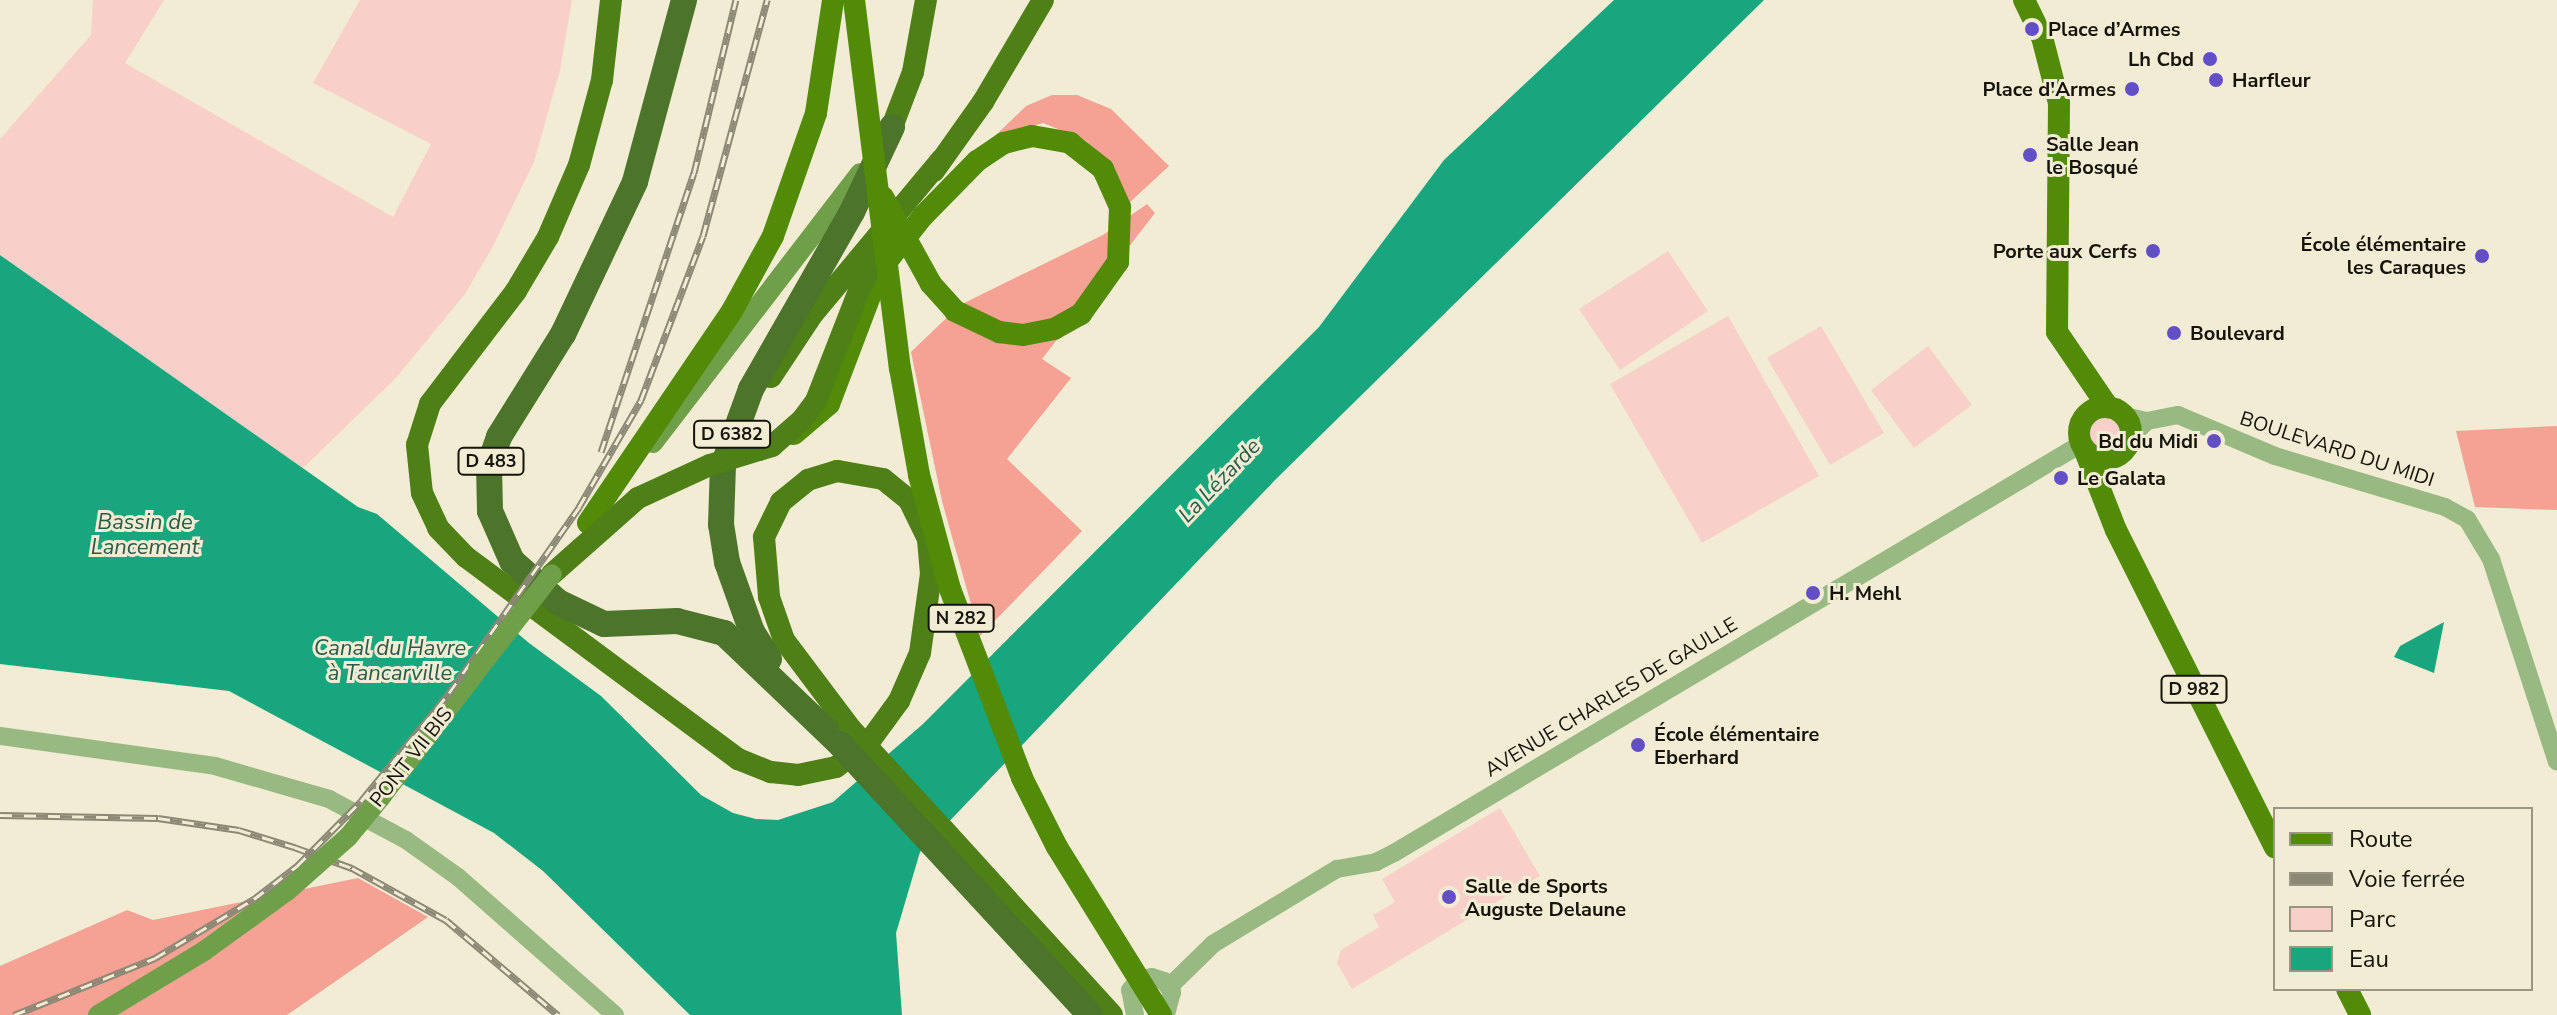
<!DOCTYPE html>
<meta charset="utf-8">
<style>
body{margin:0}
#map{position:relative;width:2557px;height:1015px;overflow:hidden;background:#f1ecd3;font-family:"Nunito Sans",sans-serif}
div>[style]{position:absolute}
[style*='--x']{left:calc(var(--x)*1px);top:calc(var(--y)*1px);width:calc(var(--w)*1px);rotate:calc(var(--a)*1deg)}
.green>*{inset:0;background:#f9d0c9}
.round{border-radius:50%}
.forest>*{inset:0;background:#f5a194}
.water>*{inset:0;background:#18a67e}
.tertiary>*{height:18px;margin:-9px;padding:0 9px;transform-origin:9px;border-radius:9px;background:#99b982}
.secondary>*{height:20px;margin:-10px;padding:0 10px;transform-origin:10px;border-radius:10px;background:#709f49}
.primary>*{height:22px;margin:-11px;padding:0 11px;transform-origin:11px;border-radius:11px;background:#528b07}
.primary>.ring{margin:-11px;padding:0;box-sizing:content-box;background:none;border:22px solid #528b07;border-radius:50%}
.trunk>*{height:22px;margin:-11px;padding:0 11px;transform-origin:11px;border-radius:11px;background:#4f8018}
.motorway>*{height:26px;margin:-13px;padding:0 13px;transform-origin:13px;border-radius:13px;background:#4c742a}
.rail>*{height:7px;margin-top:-3.5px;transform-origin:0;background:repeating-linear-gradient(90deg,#f1ecd3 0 12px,#8b8876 0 24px);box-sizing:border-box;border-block:2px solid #8b8876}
.secondary-bridge>*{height:20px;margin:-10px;padding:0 10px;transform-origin:10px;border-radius:10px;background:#709f49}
.primary-bridge>*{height:22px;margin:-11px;padding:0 11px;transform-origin:11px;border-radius:11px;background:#528b07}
.trunk-bridge>*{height:22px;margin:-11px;padding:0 11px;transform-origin:11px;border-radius:11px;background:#4f8018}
.motorway-bridge>*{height:26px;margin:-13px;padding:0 13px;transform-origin:13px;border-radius:13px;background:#4c742a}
.dots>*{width:22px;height:22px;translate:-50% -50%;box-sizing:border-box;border:4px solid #f1ecd3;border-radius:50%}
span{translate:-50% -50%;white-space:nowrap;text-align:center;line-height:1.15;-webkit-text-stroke:6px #f1ecd3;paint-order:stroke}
.shield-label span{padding:2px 6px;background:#f1ecd3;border:2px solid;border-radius:6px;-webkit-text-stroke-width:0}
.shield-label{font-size:18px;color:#16140b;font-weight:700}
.poi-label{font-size:20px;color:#16140b;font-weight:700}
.left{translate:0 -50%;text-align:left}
.right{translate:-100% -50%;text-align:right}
.street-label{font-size:20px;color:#16140b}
.water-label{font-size:22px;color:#285b48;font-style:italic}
.legend{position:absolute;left:2273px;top:807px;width:260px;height:184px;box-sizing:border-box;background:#f1ecd3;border:2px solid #999683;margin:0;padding:10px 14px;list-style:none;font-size:24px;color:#16140b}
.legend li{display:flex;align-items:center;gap:16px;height:40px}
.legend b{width:40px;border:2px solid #999683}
</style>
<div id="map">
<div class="green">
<i style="clip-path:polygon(93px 0,164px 0,125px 63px,393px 217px,431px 144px,313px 83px,360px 0,572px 0,560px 70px,534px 162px,492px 248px,465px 294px,395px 379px,303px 468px,0 255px,0 139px,91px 35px)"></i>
<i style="clip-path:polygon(1668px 251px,1708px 311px,1620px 370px,1579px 309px)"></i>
<i style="clip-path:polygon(1728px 316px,1819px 476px,1702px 543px,1610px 384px)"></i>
<i style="clip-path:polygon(1821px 326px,1884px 433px,1830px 465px,1767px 358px)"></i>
<i style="clip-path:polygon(1928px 346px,1972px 405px,1914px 448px,1871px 390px)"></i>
<i class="round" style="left:2085px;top:412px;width:38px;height:38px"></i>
<i style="clip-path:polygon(1500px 808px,1540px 876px,1352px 989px,1337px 963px,1341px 950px,1379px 927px,1373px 915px,1395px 902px,1382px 879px)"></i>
</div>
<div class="forest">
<i style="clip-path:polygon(1052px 95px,1077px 95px,1111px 109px,1169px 166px,1129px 203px,1109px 162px,1085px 140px,1043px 123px,993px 138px,1026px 106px)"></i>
<i style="clip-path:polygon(1147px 204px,1155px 213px,1042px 359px,1071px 378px,1007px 459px,1082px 531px,980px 636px,942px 501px,911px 352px,960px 305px,1103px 235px)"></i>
<i style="clip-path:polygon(2557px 426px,2557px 510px,2475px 507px,2456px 431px)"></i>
<i style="clip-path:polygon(358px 878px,428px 917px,287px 1015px,0 1015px,0 966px,127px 910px,153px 920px)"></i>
</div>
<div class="water">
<i style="clip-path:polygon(1614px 0,1764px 0,1275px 480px,920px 852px,896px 933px,902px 1015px,690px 1015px,543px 871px,494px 833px,229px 691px,0 664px,0 255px,358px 507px,377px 514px,529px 643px,601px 696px,701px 795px,733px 813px,756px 819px,778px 820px,833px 802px,923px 724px,1319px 327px,1444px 160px)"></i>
<i style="clip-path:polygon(2444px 622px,2434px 673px,2394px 657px,2400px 646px)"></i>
</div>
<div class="tertiary">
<i style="--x:2125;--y:416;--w:23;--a:13"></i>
<i style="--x:2131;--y:437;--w:23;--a:-45"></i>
<i style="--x:2147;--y:421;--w:32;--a:-11"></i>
<i style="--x:2178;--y:415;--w:105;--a:22.9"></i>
<i style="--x:2275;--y:456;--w:177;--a:16.7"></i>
<i style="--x:2445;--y:507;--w:25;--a:29"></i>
<i style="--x:2467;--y:519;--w:47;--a:59"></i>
<i style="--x:2491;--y:559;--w:213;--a:72"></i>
<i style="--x:0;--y:736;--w:217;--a:7.9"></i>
<i style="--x:215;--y:766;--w:119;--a:16.1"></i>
<i style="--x:329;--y:799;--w:87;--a:28"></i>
<i style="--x:406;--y:840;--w:64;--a:35.4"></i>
<i style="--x:458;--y:877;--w:209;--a:41.3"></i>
<i style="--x:1169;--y:987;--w:62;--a:-44.3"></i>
<i style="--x:1213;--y:944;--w:145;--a:-31.2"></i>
<i style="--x:1337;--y:869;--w:40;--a:-10"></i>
<i style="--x:1376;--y:862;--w:20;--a:-27"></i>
<i style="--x:1394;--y:853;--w:800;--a:-30.77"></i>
<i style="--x:1135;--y:1015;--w:25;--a:-101"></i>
<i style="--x:1130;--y:990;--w:13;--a:-48"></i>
<i style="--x:1139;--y:980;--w:13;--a:-13"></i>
<i style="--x:1152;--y:977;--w:13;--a:18"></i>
<i style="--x:1164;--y:981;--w:14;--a:54"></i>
<i style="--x:1172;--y:992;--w:24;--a:105"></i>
</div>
<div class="secondary">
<i style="--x:653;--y:443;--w:340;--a:-52.5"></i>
<i style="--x:381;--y:797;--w:161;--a:-52.8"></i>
<i style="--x:98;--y:1015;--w:124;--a:-31.1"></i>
<i style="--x:204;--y:951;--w:102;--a:-35.9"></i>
</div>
<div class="primary">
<i style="--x:2024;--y:0;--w:41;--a:64.1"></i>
<i style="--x:2042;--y:37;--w:68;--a:75.6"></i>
<i style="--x:2059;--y:103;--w:229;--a:90.5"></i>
<i style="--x:2057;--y:332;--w:91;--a:55.8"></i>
<i class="ring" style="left:2079px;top:407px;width:30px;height:30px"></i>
<i style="--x:794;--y:434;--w:46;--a:-40.6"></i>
<i style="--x:829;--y:404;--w:143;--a:-69.2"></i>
<i style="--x:880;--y:270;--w:69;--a:-51.5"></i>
<i style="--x:923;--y:216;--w:77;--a:-45.5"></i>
<i style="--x:977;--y:161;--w:32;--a:-34"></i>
<i style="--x:1004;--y:143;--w:29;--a:-14"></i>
<i style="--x:1032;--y:136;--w:39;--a:10"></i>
<i style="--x:1070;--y:143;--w:42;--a:38.2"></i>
<i style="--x:2085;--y:451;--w:85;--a:68.6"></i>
<i style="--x:2116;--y:530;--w:355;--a:63.4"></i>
<i style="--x:588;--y:523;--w:256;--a:-55.8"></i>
<i style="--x:732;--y:311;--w:85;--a:-61.3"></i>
<i style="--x:773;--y:236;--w:130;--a:-70.7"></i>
<i style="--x:816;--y:113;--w:114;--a:-81.4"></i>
<i style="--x:2347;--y:989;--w:29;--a:63"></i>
</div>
<div class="trunk">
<i style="--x:611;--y:0;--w:81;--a:96.4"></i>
<i style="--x:602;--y:80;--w:88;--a:105.1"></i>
<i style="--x:579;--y:165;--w:78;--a:113.3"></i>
<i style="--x:548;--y:237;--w:63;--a:120.7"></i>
<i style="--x:516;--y:291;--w:142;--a:127.3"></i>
<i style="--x:430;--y:404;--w:43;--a:107.6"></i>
<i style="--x:417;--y:445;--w:48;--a:84.1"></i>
<i style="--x:422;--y:493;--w:38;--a:65"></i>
<i style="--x:438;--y:528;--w:40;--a:46"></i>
<i style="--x:466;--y:557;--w:339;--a:36.6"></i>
<i style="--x:738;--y:759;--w:35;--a:22"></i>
<i style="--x:771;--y:772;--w:27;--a:6"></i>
<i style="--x:798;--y:775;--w:39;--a:-12"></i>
<i style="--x:836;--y:767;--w:41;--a:-37.1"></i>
<i style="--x:869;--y:742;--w:51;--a:-53.8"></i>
<i style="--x:899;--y:701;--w:52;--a:-66.4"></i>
<i style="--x:920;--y:653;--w:80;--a:-82.1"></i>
<i style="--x:931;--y:574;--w:35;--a:-95"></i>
<i style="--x:928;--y:539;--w:43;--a:-116"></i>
<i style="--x:909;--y:500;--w:33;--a:-141"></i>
<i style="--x:883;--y:479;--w:47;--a:-170.1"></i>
<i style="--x:837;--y:471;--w:30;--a:163"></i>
<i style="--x:808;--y:480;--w:35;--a:141"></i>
<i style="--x:781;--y:502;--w:39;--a:116"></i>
<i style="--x:764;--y:537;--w:60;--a:85.2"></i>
<i style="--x:769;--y:597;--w:46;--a:70.8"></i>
<i style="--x:784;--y:640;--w:110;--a:53.1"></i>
<i style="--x:892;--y:127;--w:59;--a:-69.1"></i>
<i style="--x:913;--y:72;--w:73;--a:-79.8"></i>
<i style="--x:934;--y:171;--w:85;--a:-54.6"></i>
<i style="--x:983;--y:102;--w:118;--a:-59.5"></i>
<i style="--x:771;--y:377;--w:74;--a:-56.5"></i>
<i style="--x:812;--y:315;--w:202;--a:-50.2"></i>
<i style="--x:759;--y:450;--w:14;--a:-17"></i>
<i style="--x:772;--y:446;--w:38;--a:-41"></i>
<i style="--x:801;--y:421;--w:25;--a:-53"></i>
<i style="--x:816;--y:401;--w:121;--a:-68.7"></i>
<i style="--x:860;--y:288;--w:49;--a:-61.9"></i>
<i style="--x:552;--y:574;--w:115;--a:-41.5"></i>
<i style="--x:638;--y:498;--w:79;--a:-24.6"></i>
<i style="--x:943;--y:829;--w:251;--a:47.7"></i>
</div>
<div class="motorway">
<i style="--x:684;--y:0;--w:188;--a:105.1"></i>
<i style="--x:635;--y:182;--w:168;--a:115.3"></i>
<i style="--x:563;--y:334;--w:121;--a:121.9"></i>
<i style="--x:499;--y:437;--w:31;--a:109"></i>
<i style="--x:489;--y:466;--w:45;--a:88.7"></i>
<i style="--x:490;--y:511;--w:55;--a:66.3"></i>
<i style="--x:512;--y:561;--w:62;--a:41.7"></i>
<i style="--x:558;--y:602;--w:51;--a:25.6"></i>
<i style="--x:604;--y:624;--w:73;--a:-2.4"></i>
<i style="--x:677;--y:621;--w:49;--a:14.3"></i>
<i style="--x:724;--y:633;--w:161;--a:43.7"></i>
<i style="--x:769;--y:659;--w:32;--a:-122"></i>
<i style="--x:752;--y:632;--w:74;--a:-109.7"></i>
<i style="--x:727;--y:562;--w:37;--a:-99"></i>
<i style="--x:721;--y:525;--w:59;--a:-88.1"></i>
<i style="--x:723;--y:466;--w:82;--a:-70"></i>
<i style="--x:751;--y:389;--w:204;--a:-60.3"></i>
<i style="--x:852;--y:212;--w:94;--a:-64.8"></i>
</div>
<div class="rail">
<i style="--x:601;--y:452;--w:294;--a:-71.6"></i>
<i style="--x:694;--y:173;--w:178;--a:-76.4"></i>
<i style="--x:0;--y:815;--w:158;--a:1.1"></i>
<i style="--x:158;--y:818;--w:82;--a:8.4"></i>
<i style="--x:239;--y:830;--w:58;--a:17.2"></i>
<i style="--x:294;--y:847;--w:62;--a:19.9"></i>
<i style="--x:352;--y:868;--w:107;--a:29"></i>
<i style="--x:446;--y:920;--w:147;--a:40.3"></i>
<i style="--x:14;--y:1015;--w:152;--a:-22"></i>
<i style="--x:155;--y:958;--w:115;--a:-30.8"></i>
<i style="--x:254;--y:899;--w:54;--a:-37.5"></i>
<i style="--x:297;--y:866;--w:91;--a:-45.4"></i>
<i style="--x:361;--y:801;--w:139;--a:-50.8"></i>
<i style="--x:449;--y:693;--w:227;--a:-55"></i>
<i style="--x:579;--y:507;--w:124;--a:-59.9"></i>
<i style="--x:641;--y:400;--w:175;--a:-69.3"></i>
<i style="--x:703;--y:236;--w:245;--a:-74.8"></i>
</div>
<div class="secondary-bridge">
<i style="--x:478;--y:669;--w:120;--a:-52.1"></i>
<i style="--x:287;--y:891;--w:81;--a:-41.5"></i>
<i style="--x:348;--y:837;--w:52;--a:-50.5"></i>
</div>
<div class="primary-bridge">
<i style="--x:854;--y:0;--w:371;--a:82.9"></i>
<i style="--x:900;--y:368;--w:109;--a:79.9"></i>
<i style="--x:919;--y:475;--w:118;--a:74.8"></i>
<i style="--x:950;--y:589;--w:202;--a:69.1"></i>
<i style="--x:1022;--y:778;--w:77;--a:63.1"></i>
<i style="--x:1057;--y:847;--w:198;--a:58.2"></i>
<i style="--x:883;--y:197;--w:99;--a:61.1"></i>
<i style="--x:931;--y:284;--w:36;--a:48"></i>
<i style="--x:955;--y:311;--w:49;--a:25.5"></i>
<i style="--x:999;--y:332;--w:24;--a:7"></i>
<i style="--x:1023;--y:335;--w:32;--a:-11"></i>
<i style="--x:1054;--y:329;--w:31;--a:-29"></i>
<i style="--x:1081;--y:314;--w:64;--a:-54.6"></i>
<i style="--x:1118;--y:262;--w:55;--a:-87.9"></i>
<i style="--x:1120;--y:207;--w:42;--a:-114.1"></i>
</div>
<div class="trunk-bridge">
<i style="--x:710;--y:465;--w:51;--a:-17"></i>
<i style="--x:850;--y:728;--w:137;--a:47.4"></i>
</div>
<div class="motorway-bridge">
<i style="--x:840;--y:744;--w:369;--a:47.3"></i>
</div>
<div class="dots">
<i style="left:2032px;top:29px;background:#624fc8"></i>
<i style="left:2210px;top:59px;background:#624fc8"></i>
<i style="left:2216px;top:80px;background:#624fc8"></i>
<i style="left:2132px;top:89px;background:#624fc8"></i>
<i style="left:2030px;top:155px;background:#624fc8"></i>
<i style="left:2153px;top:251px;background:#624fc8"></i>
<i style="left:2482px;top:256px;background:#624fc8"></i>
<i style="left:2174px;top:333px;background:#624fc8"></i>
<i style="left:2214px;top:441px;background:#624fc8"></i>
<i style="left:2061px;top:478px;background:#624fc8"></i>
<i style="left:1813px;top:593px;background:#624fc8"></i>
<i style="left:1638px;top:745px;background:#624fc8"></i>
<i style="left:1449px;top:897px;background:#624fc8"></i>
</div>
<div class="shield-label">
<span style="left:732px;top:434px">D 6382</span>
<span style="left:491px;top:461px">D 483</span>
<span style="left:961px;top:618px">N 282</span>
<span style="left:2194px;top:689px">D 982</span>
</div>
<div class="poi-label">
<span class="left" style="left:2048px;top:29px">Place d’Armes</span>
<span class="right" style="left:2194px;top:59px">Lh Cbd</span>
<span class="left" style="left:2232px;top:80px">Harfleur</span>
<span class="right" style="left:2116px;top:89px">Place d'Armes</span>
<span class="left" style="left:2046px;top:156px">Salle Jean<br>le Bosqué</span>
<span class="right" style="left:2466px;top:256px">École élémentaire<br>les Caraques</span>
<span class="right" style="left:2137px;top:251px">Porte aux Cerfs</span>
<span class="left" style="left:2190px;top:333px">Boulevard</span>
<span class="right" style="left:2198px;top:441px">Bd du Midi</span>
<span class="left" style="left:2077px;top:478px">Le Galata</span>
<span class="left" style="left:1829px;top:593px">H. Mehl</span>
<span class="left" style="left:1654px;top:746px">École élémentaire<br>Eberhard</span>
<span class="left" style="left:1465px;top:898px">Salle de Sports<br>Auguste Delaune</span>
</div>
<div class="street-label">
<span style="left:2337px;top:449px;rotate:18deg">BOULEVARD DU MIDI</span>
<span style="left:1611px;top:697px;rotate:-31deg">AVENUE CHARLES DE GAULLE</span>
<span style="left:411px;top:757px;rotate:-52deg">PONT VII BIS</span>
</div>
<div class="water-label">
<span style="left:1220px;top:481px;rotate:-46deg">La Lézarde</span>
<span style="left:145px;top:535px">Bassin de<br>Lancement</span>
<span style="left:390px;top:661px">Canal du Havre<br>à Tancarville</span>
</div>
<ul class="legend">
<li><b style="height:10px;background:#528b07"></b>Route</li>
<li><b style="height:10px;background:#8b8876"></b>Voie ferrée</li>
<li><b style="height:22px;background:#f9d0c9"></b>Parc</li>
<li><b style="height:22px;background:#18a67e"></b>Eau</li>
</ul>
</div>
